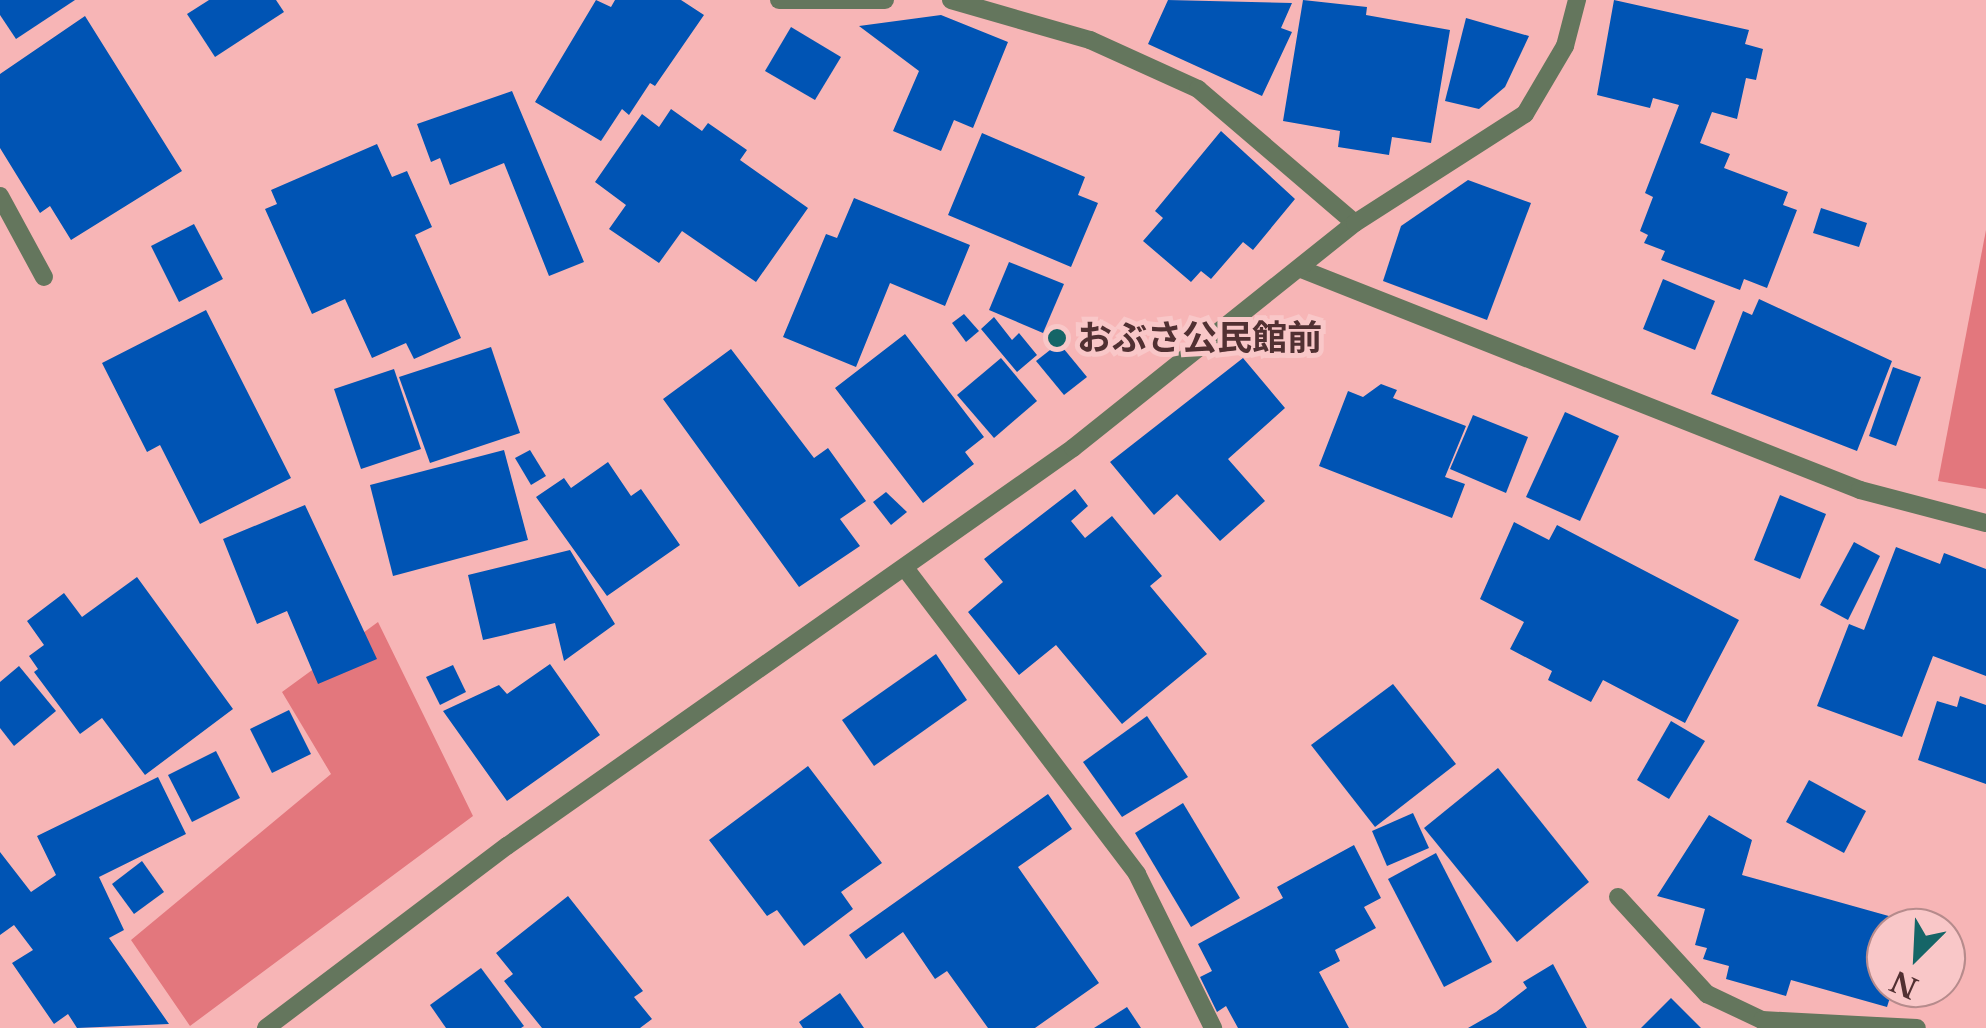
<!DOCTYPE html>
<meta charset="utf-8">
<style>
body{margin:0}
#map{position:relative;width:1986px;height:1028px;overflow:hidden;background:#f7b5b6;font-family:"Libre Baskerville","Noto Sans JP",serif}
div>[style]{position:absolute}
[style*='--x']{left:calc(var(--x)*1px);top:calc(var(--y)*1px);width:calc(var(--w)*1px);rotate:calc(var(--a)*1deg)}
.green>*{inset:0;background:#e3777d}
.building>*{inset:0;background:#0054b4}
.minor>*{height:18px;margin:-9px;padding:0 9px;transform-origin:9px;border-radius:9px;background:#64765d}
.dots>*{width:28px;height:28px;translate:-50% -50%;box-sizing:border-box;border:5px solid #f9c7c8;border-radius:50%}
span{translate:-50% -50%;white-space:nowrap;text-align:center;line-height:1.15;-webkit-text-stroke:10px #f9c7c8;paint-order:stroke}
.poi-label{font-size:35px;color:#513032;font-weight:700}
.left{translate:0 -50%;text-align:left}
.north{position:absolute;left:1866px;top:908px;width:100px;height:100px;box-sizing:border-box;background:#f9c7c8;border:2px solid #b68b8c;border-radius:50%;rotate:204deg;font-size:28px;font-weight:700;line-height:40px;text-align:center;color:#513032}
.north::after{content:'';display:block;margin:auto;width:35px;height:45px;background:#156567;clip-path:polygon(50% 0,100% 100%,50% 72%,0 100%)}
</style>
<div id="map">
<div class="green">
<i style="clip-path:polygon(1986px 230px,1986px 489px,1938px 481px)"></i>
<i style="clip-path:polygon(378px 622px,473px 816px,190px 1026px,131px 940px,331px 774px,282px 692px)"></i>
</div>
<div class="building">
<i style="clip-path:polygon(0 0,75px 0,16px 39px,0 15px)"></i>
<i style="clip-path:polygon(209px 0,276px 0,284px 12px,215px 57px,187px 14px)"></i>
<i style="clip-path:polygon(596px 0,611px 7px,615px 0,681px 0,704px 15px,655px 86px,650px 83px,629px 115px,622px 109px,601px 141px,535px 102px)"></i>
<i style="clip-path:polygon(1168px 0,1292px 3px,1281px 28px,1292px 32px,1262px 96px,1148px 44px)"></i>
<i style="clip-path:polygon(1303px 0,1367px 7px,1366px 15px,1450px 30px,1431px 143px,1392px 137px,1389px 155px,1338px 147px,1340px 131px,1283px 121px)"></i>
<i style="clip-path:polygon(1614px 0,1749px 30px,1745px 44px,1763px 49px,1756px 80px,1746px 78px,1737px 119px,1712px 112px,1700px 143px,1730px 154px,1724px 168px,1788px 192px,1783px 205px,1797px 210px,1767px 288px,1744px 279px,1740px 290px,1661px 260px,1665px 251px,1644px 243px,1648px 235px,1640px 231px,1653px 197px,1645px 193px,1679px 105px,1653px 98px,1650px 108px,1597px 95px)"></i>
<i style="clip-path:polygon(941px 15px,1008px 42px,973px 128px,954px 120px,941px 151px,893px 131px,919px 71px,859px 26px)"></i>
<i style="clip-path:polygon(85px 16px,182px 171px,71px 240px,50px 206px,40px 213px,0 148px,0 74px)"></i>
<i style="clip-path:polygon(1466px 18px,1529px 36px,1505px 87px,1479px 109px,1445px 101px)"></i>
<i style="clip-path:polygon(791px 27px,841px 57px,815px 100px,765px 71px)"></i>
<i style="clip-path:polygon(512px 91px,584px 262px,549px 276px,504px 163px,450px 185px,440px 158px,431px 162px,417px 124px)"></i>
<i style="clip-path:polygon(671px 109px,702px 131px,708px 123px,747px 150px,740px 160px,808px 208px,756px 282px,682px 231px,659px 263px,609px 229px,626px 205px,595px 182px,642px 114px,659px 127px)"></i>
<i style="clip-path:polygon(1221px 131px,1295px 199px,1253px 250px,1243px 242px,1211px 279px,1201px 271px,1191px 282px,1143px 241px,1163px 218px,1155px 211px)"></i>
<i style="clip-path:polygon(982px 133px,1085px 177px,1078px 195px,1098px 203px,1071px 267px,948px 215px)"></i>
<i style="clip-path:polygon(377px 144px,392px 177px,407px 171px,432px 227px,415px 235px,461px 338px,414px 359px,406px 343px,372px 358px,345px 299px,312px 314px,265px 209px,277px 204px,271px 190px)"></i>
<i style="clip-path:polygon(1468px 180px,1531px 203px,1487px 320px,1383px 281px,1401px 226px)"></i>
<i style="clip-path:polygon(854px 198px,970px 245px,945px 306px,890px 283px,856px 367px,783px 337px,826px 234px,837px 238px)"></i>
<i style="clip-path:polygon(1821px 208px,1867px 223px,1859px 247px,1813px 233px)"></i>
<i style="clip-path:polygon(194px 224px,223px 279px,179px 302px,151px 246px)"></i>
<i style="clip-path:polygon(1009px 262px,1064px 284px,1043px 333px,989px 310px)"></i>
<i style="clip-path:polygon(1663px 279px,1715px 301px,1695px 350px,1643px 329px)"></i>
<i style="clip-path:polygon(1759px 299px,1892px 361px,1857px 451px,1711px 394px,1743px 311px,1752px 315px)"></i>
<i style="clip-path:polygon(206px 310px,291px 478px,200px 524px,160px 445px,147px 452px,102px 363px)"></i>
<i style="clip-path:polygon(964px 314px,979px 331px,966px 342px,952px 323px)"></i>
<i style="clip-path:polygon(994px 317px,1012px 340px,1019px 333px,1037px 355px,1017px 372px,981px 329px)"></i>
<i style="clip-path:polygon(905px 334px,984px 437px,965px 452px,974px 464px,923px 503px,835px 388px)"></i>
<i style="clip-path:polygon(1059px 343px,1087px 377px,1064px 395px,1036px 361px)"></i>
<i style="clip-path:polygon(491px 347px,520px 433px,430px 463px,399px 377px)"></i>
<i style="clip-path:polygon(731px 349px,814px 458px,828px 448px,866px 501px,840px 519px,860px 546px,799px 587px,663px 399px)"></i>
<i style="clip-path:polygon(1001px 358px,1037px 401px,994px 438px,957px 395px)"></i>
<i style="clip-path:polygon(1243px 358px,1285px 408px,1228px 459px,1265px 501px,1220px 541px,1177px 494px,1154px 515px,1110px 462px)"></i>
<i style="clip-path:polygon(1893px 367px,1921px 377px,1896px 446px,1869px 436px)"></i>
<i style="clip-path:polygon(394px 369px,421px 449px,361px 469px,334px 389px)"></i>
<i style="clip-path:polygon(1381px 384px,1397px 390px,1393px 398px,1466px 426px,1445px 477px,1465px 484px,1452px 518px,1319px 466px,1348px 391px,1363px 397px)"></i>
<i style="clip-path:polygon(1565px 412px,1619px 436px,1580px 521px,1526px 497px)"></i>
<i style="clip-path:polygon(1473px 415px,1528px 437px,1506px 493px,1450px 469px)"></i>
<i style="clip-path:polygon(504px 450px,528px 540px,393px 576px,370px 485px)"></i>
<i style="clip-path:polygon(530px 450px,546px 476px,531px 485px,515px 458px)"></i>
<i style="clip-path:polygon(608px 462px,631px 496px,641px 489px,680px 545px,607px 596px,536px 497px,564px 478px,571px 488px)"></i>
<i style="clip-path:polygon(1075px 489px,1088px 506px,1071px 521px,1085px 538px,1112px 516px,1162px 576px,1150px 586px,1207px 654px,1122px 724px,1056px 645px,1019px 675px,968px 612px,1003px 582px,984px 559px)"></i>
<i style="clip-path:polygon(886px 492px,907px 512px,891px 525px,873px 502px)"></i>
<i style="clip-path:polygon(1780px 495px,1826px 514px,1800px 579px,1754px 560px)"></i>
<i style="clip-path:polygon(305px 505px,377px 659px,318px 684px,287px 611px,257px 624px,223px 539px)"></i>
<i style="clip-path:polygon(1514px 522px,1549px 540px,1557px 525px,1739px 620px,1685px 723px,1603px 680px,1591px 702px,1548px 680px,1552px 671px,1510px 649px,1524px 622px,1480px 599px)"></i>
<i style="clip-path:polygon(1854px 542px,1880px 556px,1848px 620px,1820px 605px)"></i>
<i style="clip-path:polygon(1896px 547px,1940px 564px,1944px 553px,1986px 569px,1986px 676px,1933px 656px,1902px 737px,1817px 706px,1849px 624px,1864px 630px)"></i>
<i style="clip-path:polygon(570px 550px,615px 624px,564px 661px,555px 623px,483px 640px,468px 575px)"></i>
<i style="clip-path:polygon(137px 577px,233px 709px,145px 775px,102px 718px,80px 734px,34px 672px,38px 669px,29px 656px,44px 645px,27px 621px,64px 593px,82px 617px)"></i>
<i style="clip-path:polygon(936px 654px,967px 700px,874px 766px,842px 720px)"></i>
<i style="clip-path:polygon(550px 664px,600px 735px,507px 801px,443px 711px,499px 685px,507px 694px)"></i>
<i style="clip-path:polygon(453px 665px,466px 692px,440px 705px,426px 677px)"></i>
<i style="clip-path:polygon(19px 666px,56px 711px,14px 746px,0 728px,0 682px)"></i>
<i style="clip-path:polygon(1393px 684px,1456px 764px,1375px 827px,1311px 745px)"></i>
<i style="clip-path:polygon(1960px 696px,1986px 705px,1986px 784px,1918px 760px,1937px 701px,1957px 707px)"></i>
<i style="clip-path:polygon(289px 710px,311px 754px,272px 773px,250px 729px)"></i>
<i style="clip-path:polygon(1147px 716px,1188px 777px,1122px 817px,1083px 762px)"></i>
<i style="clip-path:polygon(1671px 721px,1705px 741px,1669px 799px,1637px 780px)"></i>
<i style="clip-path:polygon(216px 751px,240px 798px,192px 822px,168px 775px)"></i>
<i style="clip-path:polygon(808px 766px,882px 863px,841px 892px,853px 909px,804px 946px,777px 910px,767px 916px,709px 840px)"></i>
<i style="clip-path:polygon(1498px 768px,1589px 882px,1517px 942px,1424px 828px)"></i>
<i style="clip-path:polygon(158px 777px,186px 834px,99px 877px,124px 930px,109px 938px,169px 1024px,77px 1028px,68px 1014px,54px 1024px,12px 963px,33px 950px,14px 925px,0 935px,0 852px,31px 892px,56px 875px,37px 836px)"></i>
<i style="clip-path:polygon(1809px 780px,1866px 811px,1844px 853px,1786px 822px)"></i>
<i style="clip-path:polygon(1048px 794px,1072px 829px,1018px 867px,1099px 983px,1035px 1028px,988px 1028px,947px 971px,935px 979px,903px 932px,866px 959px,849px 935px)"></i>
<i style="clip-path:polygon(1183px 803px,1240px 898px,1191px 927px,1135px 833px)"></i>
<i style="clip-path:polygon(1413px 813px,1429px 848px,1387px 866px,1372px 831px)"></i>
<i style="clip-path:polygon(1709px 815px,1752px 840px,1742px 875px,1928px 927px,1886px 928px,1886px 988px,1893px 988px,1887px 1007px,1791px 980px,1786px 996px,1726px 979px,1729px 966px,1703px 959px,1707px 948px,1695px 945px,1705px 909px,1657px 896px)"></i>
<i style="clip-path:polygon(1354px 845px,1381px 898px,1364px 907px,1376px 928px,1335px 950px,1340px 961px,1319px 972px,1349px 1028px,1238px 1028px,1226px 1006px,1217px 1012px,1200px 977px,1212px 971px,1198px 944px,1283px 898px,1277px 887px)"></i>
<i style="clip-path:polygon(1436px 853px,1492px 962px,1444px 987px,1388px 879px)"></i>
<i style="clip-path:polygon(142px 861px,164px 892px,134px 914px,112px 884px)"></i>
<i style="clip-path:polygon(568px 896px,643px 991px,634px 997px,652px 1019px,640px 1028px,542px 1028px,504px 981px,513px 974px,496px 953px)"></i>
<i style="clip-path:polygon(1553px 964px,1587px 1028px,1468px 1028px,1496px 1012px,1527px 988px,1523px 982px)"></i>
<i style="clip-path:polygon(481px 968px,524px 1026px,521px 1028px,446px 1028px,430px 1005px)"></i>
<i style="clip-path:polygon(840px 993px,864px 1028px,803px 1028px,799px 1022px)"></i>
<i style="clip-path:polygon(1671px 998px,1701px 1028px,1641px 1028px)"></i>
<i style="clip-path:polygon(1127px 1007px,1141px 1028px,1094px 1028px)"></i>
</div>
<div class="minor">
<i style="--x:779;--y:0;--w:106;--a:0"></i>
<i style="--x:951;--y:0;--w:145;--a:16.1"></i>
<i style="--x:1090;--y:40;--w:119;--a:24.4"></i>
<i style="--x:1198;--y:89;--w:206;--a:40.5"></i>
<i style="--x:0;--y:196;--w:92;--a:61.5"></i>
<i style="--x:1301;--y:269;--w:601;--a:21.57"></i>
<i style="--x:1860;--y:490;--w:130;--a:14.7"></i>
<i style="--x:905;--y:568;--w:384;--a:52.8"></i>
<i style="--x:1137;--y:874;--w:172;--a:63.7"></i>
<i style="--x:1618;--y:897;--w:132;--a:47.5"></i>
<i style="--x:1707;--y:994;--w:61;--a:25.3"></i>
<i style="--x:1762;--y:1020;--w:155;--a:3"></i>
<i style="--x:266;--y:1028;--w:302;--a:-37.1"></i>
<i style="--x:507;--y:846;--w:692;--a:-35.11"></i>
<i style="--x:1073;--y:448;--w:361;--a:-38.6"></i>
<i style="--x:1355;--y:223;--w:202;--a:-32.7"></i>
<i style="--x:1525;--y:114;--w:79;--a:-59.5"></i>
<i style="--x:1565;--y:46;--w:48;--a:-75.4"></i>
</div>
<div class="dots">
<i style="left:1057px;top:338px;background:#156567"></i>
</div>
<div class="poi-label">
<span class="left" style="left:1077px;top:338px">おぶさ公民館前</span>
</div>
<div class="north">N</div>
</div>
